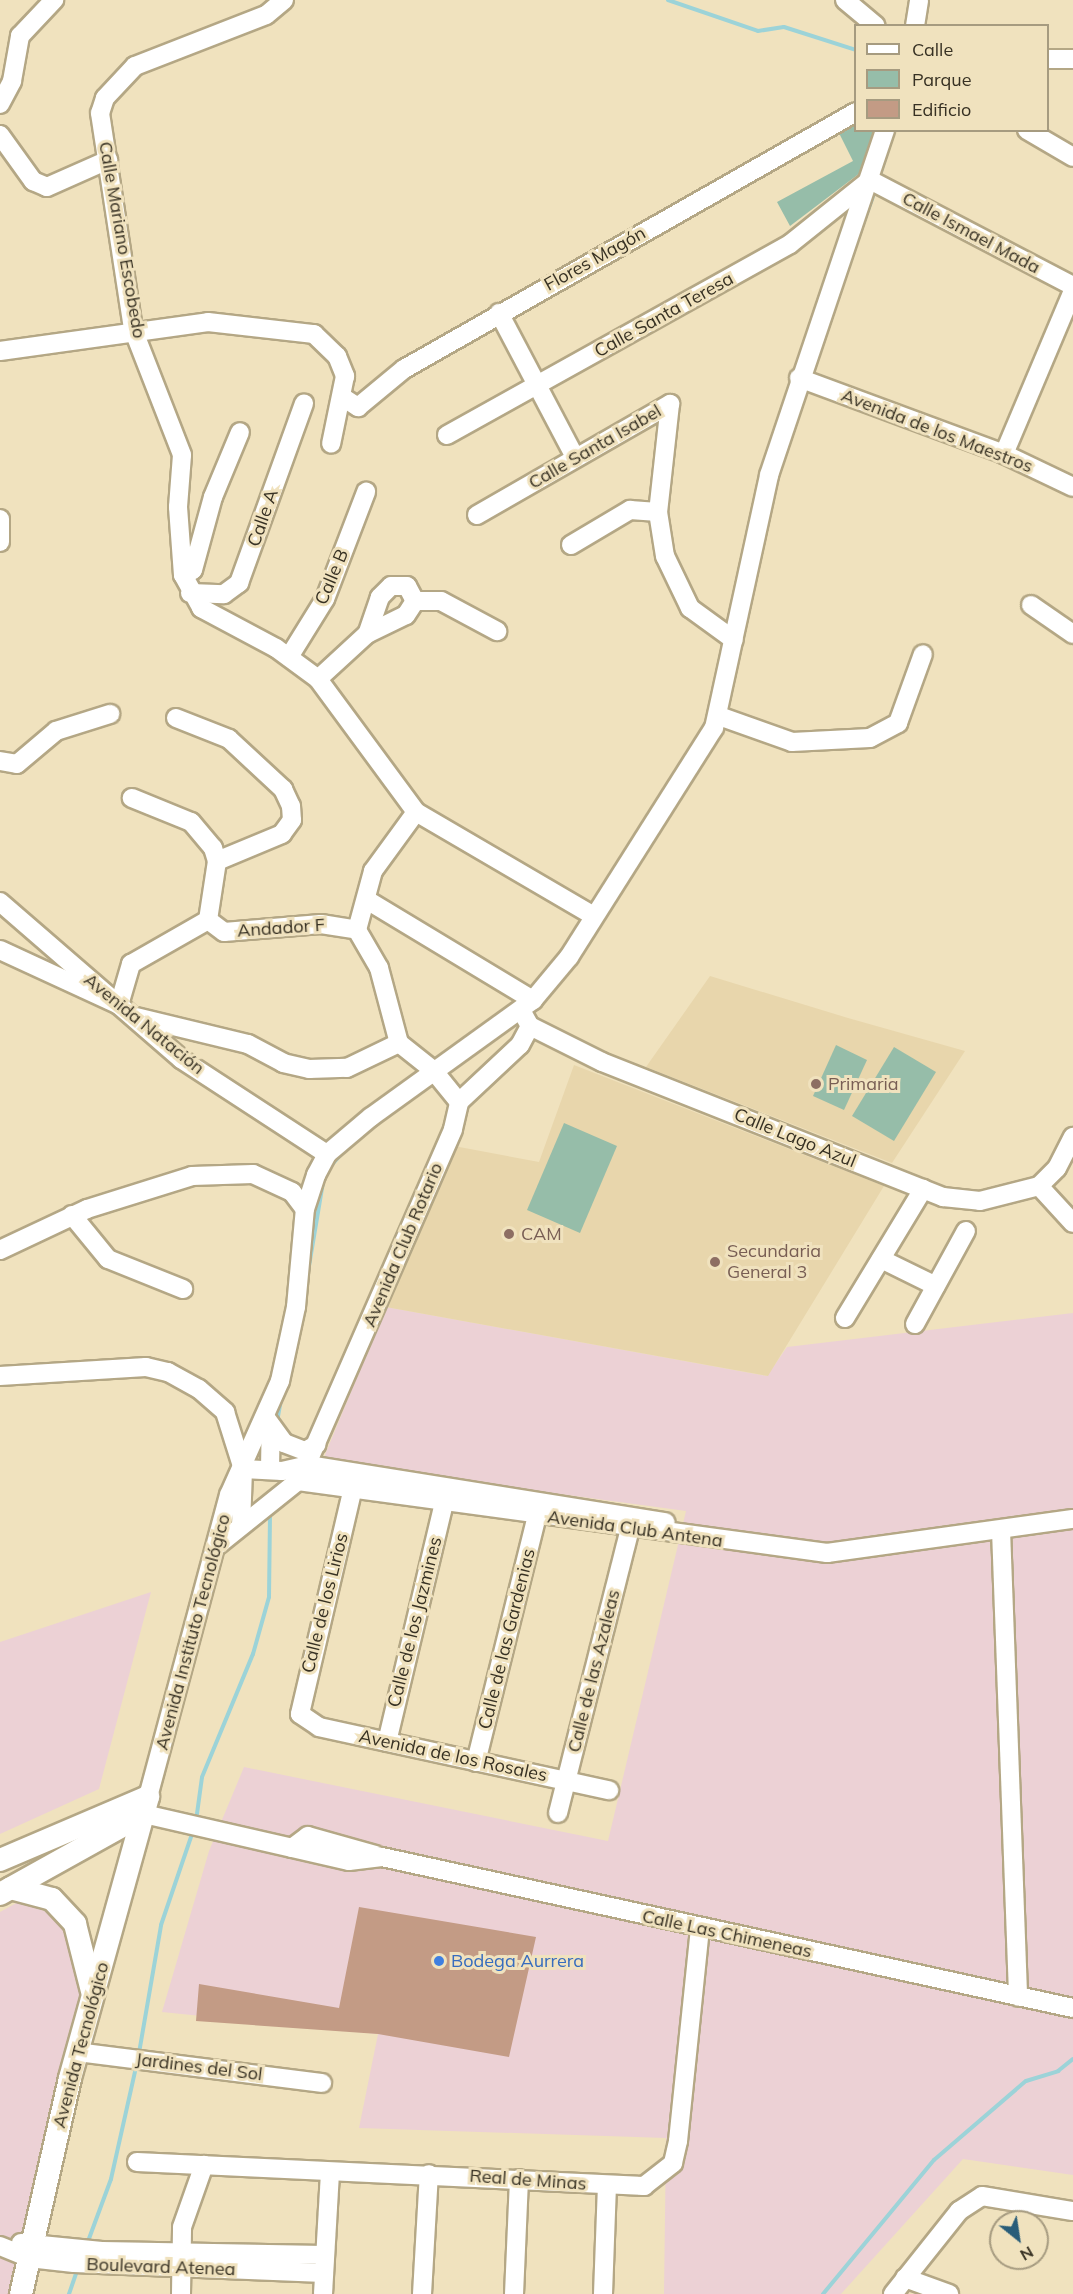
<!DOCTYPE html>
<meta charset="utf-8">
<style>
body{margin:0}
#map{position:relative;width:1073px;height:2294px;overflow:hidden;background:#f0e2be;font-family:Mulish,sans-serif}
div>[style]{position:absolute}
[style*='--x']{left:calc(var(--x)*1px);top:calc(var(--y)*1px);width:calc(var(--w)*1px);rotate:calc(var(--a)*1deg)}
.commercial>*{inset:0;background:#ecd1d5}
.built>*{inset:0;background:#e8d6ac}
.green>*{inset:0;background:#96bda9}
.stream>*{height:4px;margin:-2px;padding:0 2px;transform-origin:2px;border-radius:2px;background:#9cd3d8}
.building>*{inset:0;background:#c39b85}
.roads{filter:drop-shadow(2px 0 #b4a785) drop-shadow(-2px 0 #b4a785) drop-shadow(0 2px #b4a785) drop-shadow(0 -2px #b4a785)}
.minor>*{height:18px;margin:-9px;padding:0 9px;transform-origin:9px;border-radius:9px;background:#fff}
.major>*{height:22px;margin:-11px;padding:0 11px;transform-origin:11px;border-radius:11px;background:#fff}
.dots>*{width:16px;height:16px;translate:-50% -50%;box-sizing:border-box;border:3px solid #f0e2be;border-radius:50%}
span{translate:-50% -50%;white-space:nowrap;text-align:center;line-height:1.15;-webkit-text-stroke:6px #f0e2be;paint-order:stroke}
.street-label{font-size:18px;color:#373123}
.education-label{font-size:18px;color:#785e54}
.left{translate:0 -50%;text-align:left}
.shop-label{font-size:18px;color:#366cbe}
.legend{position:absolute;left:854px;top:24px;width:195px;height:108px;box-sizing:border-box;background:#f0e2be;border:2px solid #a69b80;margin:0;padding:8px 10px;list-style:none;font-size:18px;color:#373123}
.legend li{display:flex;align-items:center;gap:12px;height:30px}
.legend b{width:30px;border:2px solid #a69b80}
.north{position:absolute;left:989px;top:2210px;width:60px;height:60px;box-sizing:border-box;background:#f0e2be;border:2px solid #a69b80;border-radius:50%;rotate:150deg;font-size:16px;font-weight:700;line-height:24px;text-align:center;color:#373123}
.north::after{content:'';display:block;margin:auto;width:21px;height:27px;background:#295d79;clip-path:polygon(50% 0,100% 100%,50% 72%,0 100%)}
</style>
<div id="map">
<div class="commercial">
<i style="clip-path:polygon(386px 1307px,767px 1376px,787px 1347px,1073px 1313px,1073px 2175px,963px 2159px,841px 2294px,664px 2294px,666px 2138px,359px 2128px,378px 2034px,162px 2012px,209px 1851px,244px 1767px,608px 1841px,686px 1511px,322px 1462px)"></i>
<i style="clip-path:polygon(151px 1592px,99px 1789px,0 1834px,0 1642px)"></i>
<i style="clip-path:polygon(20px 1901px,59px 1917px,90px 1983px,9px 2294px,0 2294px,0 1912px)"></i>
</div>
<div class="built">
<i style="clip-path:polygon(710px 976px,848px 1018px,965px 1051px,892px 1163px,646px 1067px)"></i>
<i style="clip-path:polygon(574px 1065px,884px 1186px,768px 1376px,386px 1307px,454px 1146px,539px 1162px)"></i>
</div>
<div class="green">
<i style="clip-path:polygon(855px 118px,856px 130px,879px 131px,860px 173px,790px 226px,777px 202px,853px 161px,837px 129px)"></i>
<i style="clip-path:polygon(836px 1045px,867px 1060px,844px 1110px,813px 1096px)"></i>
<i style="clip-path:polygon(894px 1047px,936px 1072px,894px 1141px,852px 1116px)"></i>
<i style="clip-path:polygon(564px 1123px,617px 1146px,580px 1233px,527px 1210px)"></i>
</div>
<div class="stream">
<i style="--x:668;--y:0;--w:95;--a:19"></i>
<i style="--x:758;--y:31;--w:26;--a:-9"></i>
<i style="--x:784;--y:27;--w:76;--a:17.7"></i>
<i style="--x:879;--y:178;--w:50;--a:-72.6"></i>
<i style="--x:854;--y:249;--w:65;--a:-70.2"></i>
<i style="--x:695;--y:742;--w:25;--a:-61"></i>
<i style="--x:538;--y:1007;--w:22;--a:-51"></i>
<i style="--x:130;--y:1027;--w:50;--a:40.1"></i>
<i style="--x:329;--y:1168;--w:23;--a:-49"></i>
<i style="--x:308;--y:1272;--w:91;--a:-80.5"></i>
<i style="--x:277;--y:1422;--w:22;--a:-80"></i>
<i style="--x:196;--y:1821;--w:44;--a:-82.2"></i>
<i style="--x:202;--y:1777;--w:133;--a:-67.5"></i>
<i style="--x:253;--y:1654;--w:59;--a:-74.3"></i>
<i style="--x:269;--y:1597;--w:86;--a:-89.3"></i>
<i style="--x:139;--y:2053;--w:130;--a:-80.2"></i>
<i style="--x:161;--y:1925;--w:99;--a:-71.2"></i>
<i style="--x:87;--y:2244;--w:69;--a:-69.7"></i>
<i style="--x:111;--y:2179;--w:119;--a:-77.4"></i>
<i style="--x:69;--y:2294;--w:28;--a:-71"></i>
<i style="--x:823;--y:2294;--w:174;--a:-50.4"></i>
<i style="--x:934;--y:2160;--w:121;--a:-40.7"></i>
<i style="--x:1026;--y:2081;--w:34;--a:-17"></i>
<i style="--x:1058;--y:2071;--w:19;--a:-39"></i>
</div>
<div class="building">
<i style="clip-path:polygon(359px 1907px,536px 1937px,509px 2057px,378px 2034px,196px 2021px,199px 1984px,339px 2008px)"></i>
</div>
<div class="roads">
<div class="minor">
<i style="--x:284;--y:0;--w:23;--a:140"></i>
<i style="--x:266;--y:15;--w:141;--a:158.7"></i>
<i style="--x:135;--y:66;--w:44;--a:133.2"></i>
<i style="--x:105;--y:98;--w:16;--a:108"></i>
<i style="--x:100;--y:113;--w:219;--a:81.3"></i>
<i style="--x:133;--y:329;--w:135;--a:68.7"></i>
<i style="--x:182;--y:455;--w:52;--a:94.4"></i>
<i style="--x:178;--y:507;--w:68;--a:85.8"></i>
<i style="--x:183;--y:575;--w:38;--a:61"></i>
<i style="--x:201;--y:608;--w:85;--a:28.1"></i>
<i style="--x:276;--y:648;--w:52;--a:36.4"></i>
<i style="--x:318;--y:679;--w:165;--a:53.6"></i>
<i style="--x:416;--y:812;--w:206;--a:30.3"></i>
<i style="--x:845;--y:0;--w:40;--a:40"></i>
<i style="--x:915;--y:26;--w:26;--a:-81"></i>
<i style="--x:1048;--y:59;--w:25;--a:0"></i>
<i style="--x:0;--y:104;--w:26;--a:-62"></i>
<i style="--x:12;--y:81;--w:46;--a:-79.9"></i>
<i style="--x:20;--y:36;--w:50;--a:-46.6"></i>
<i style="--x:1027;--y:130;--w:53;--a:30.4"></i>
<i style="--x:0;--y:135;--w:57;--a:54.3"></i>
<i style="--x:33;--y:181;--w:15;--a:23"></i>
<i style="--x:47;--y:187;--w:67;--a:-23.9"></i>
<i style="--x:499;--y:313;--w:163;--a:62.2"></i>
<i style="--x:0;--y:351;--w:210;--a:-7.9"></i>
<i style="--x:208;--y:322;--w:107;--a:6.5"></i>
<i style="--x:314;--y:334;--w:32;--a:44"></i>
<i style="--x:337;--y:356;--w:22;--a:68"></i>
<i style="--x:345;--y:376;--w:69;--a:101.6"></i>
<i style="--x:799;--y:378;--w:219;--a:20.3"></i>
<i style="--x:1004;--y:454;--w:76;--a:25.6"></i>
<i style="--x:344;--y:398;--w:17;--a:33"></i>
<i style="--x:358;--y:407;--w:60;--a:-39.6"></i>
<i style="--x:404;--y:369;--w:520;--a:-29.62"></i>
<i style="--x:670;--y:404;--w:109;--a:96.3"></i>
<i style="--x:658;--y:512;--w:45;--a:81"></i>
<i style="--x:665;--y:556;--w:58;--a:64.3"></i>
<i style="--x:690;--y:608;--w:54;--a:36"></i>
<i style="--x:447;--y:435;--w:393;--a:-29.1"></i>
<i style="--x:790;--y:244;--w:102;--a:-38.7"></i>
<i style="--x:870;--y:180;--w:229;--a:27.6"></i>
<i style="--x:1004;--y:454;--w:177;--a:-67.1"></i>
<i style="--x:477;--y:515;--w:223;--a:-29.9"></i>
<i style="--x:0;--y:519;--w:23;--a:90"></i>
<i style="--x:571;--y:545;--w:69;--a:-30.7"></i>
<i style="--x:630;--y:510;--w:28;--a:4"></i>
<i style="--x:183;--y:575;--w:11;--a:-27"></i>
<i style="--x:193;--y:570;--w:76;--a:-74.7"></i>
<i style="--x:213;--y:497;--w:70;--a:-67.4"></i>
<i style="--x:190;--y:593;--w:34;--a:2"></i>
<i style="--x:224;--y:594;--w:19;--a:-36"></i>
<i style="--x:239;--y:583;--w:191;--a:-70.1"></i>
<i style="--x:415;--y:601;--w:26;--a:0"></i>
<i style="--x:441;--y:601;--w:64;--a:28.2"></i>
<i style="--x:1031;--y:605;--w:51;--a:34.6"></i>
<i style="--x:289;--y:657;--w:68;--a:-58.2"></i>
<i style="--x:325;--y:599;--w:115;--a:-69"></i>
<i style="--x:318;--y:679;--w:67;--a:-42.6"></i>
<i style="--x:367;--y:634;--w:43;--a:-26"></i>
<i style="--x:406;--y:615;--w:17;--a:-57"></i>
<i style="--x:415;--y:601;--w:17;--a:-118"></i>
<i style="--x:407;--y:586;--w:16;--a:180"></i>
<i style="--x:391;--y:586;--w:16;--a:135"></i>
<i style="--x:380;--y:597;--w:39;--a:109"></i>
<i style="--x:719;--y:716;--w:77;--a:19.6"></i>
<i style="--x:792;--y:742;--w:78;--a:-2.9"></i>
<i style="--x:870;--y:738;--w:32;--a:-28"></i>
<i style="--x:898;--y:723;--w:73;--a:-70.1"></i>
<i style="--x:176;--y:718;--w:57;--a:21.6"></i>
<i style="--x:229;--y:739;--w:74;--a:42.8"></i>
<i style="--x:283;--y:789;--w:19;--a:65"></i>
<i style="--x:291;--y:806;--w:14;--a:86"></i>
<i style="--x:292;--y:820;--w:17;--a:126"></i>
<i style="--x:282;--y:834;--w:70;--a:157.4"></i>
<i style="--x:0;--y:761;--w:17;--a:10"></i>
<i style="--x:17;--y:764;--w:51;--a:-40.2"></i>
<i style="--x:56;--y:731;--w:57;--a:-17.5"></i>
<i style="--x:416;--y:812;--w:73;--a:126.1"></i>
<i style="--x:373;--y:871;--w:61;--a:105.2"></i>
<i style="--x:357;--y:930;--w:44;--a:59.9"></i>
<i style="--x:379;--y:968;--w:78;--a:75.1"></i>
<i style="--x:399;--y:1043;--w:43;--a:38.5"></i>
<i style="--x:433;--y:1070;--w:41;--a:50.9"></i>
<i style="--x:367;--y:900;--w:194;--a:31.1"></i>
<i style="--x:0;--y:902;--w:240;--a:40.9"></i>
<i style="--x:181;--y:1059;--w:174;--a:33.1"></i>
<i style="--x:208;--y:920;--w:20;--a:37"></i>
<i style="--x:224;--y:932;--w:97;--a:-4.7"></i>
<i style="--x:321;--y:924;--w:36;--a:9"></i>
<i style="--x:0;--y:950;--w:131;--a:24.8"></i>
<i style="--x:119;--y:1005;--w:43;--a:-73.7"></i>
<i style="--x:131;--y:964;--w:89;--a:-29.7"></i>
<i style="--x:208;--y:920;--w:60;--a:-81.3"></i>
<i style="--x:217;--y:861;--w:14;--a:-107"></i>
<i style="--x:213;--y:848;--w:34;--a:-130"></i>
<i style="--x:191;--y:822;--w:64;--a:-157.9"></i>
<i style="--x:521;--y:1010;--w:18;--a:61"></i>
<i style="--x:530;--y:1026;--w:80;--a:26.6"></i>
<i style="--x:602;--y:1062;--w:367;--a:21.6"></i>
<i style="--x:943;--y:1197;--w:37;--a:6"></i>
<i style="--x:980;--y:1201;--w:61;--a:-14.3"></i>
<i style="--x:1039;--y:1186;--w:25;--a:-45"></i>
<i style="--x:1057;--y:1168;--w:35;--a:-63"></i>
<i style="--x:136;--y:1017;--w:115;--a:13.6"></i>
<i style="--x:248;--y:1044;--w:40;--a:28"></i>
<i style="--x:283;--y:1063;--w:27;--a:13"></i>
<i style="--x:309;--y:1069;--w:38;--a:-2"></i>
<i style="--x:347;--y:1068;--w:58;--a:-25.7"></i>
<i style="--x:1039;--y:1186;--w:50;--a:47.4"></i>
<i style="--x:72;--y:1215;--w:57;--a:50.7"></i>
<i style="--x:108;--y:1259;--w:81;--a:21.8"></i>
<i style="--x:0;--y:1250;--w:96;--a:-25.2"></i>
<i style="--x:87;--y:1209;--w:110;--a:-17.4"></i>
<i style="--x:192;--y:1176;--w:61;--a:-1.9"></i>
<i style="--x:253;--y:1174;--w:43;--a:24.8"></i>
<i style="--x:292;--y:1192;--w:21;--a:53"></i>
<i style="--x:881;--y:1259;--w:61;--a:26.1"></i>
<i style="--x:845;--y:1318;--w:151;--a:-58.8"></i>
<i style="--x:915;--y:1324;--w:106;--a:-61.3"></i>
<i style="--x:0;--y:1376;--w:146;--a:-3.5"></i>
<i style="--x:146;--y:1367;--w:23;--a:13"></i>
<i style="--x:168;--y:1372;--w:35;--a:29"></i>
<i style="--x:199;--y:1389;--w:35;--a:41"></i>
<i style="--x:225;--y:1412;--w:60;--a:72.5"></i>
<i style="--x:243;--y:1469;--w:56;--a:92"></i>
<i style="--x:266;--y:1418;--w:31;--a:54"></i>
<i style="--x:284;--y:1443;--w:22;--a:21"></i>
<i style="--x:305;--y:1451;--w:13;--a:-29"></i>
<i style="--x:243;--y:1469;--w:39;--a:3"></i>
<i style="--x:282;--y:1471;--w:28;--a:-13"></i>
<i style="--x:309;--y:1465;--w:361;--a:9.1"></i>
<i style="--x:270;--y:1469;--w:39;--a:-89"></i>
<i style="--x:303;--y:1473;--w:375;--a:-66.4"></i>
<i style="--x:453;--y:1129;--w:28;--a:-77"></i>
<i style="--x:459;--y:1102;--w:83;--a:-43.1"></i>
<i style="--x:520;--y:1045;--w:21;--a:-62"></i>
<i style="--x:352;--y:1492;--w:228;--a:103.2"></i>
<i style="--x:300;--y:1714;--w:23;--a:34"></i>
<i style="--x:319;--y:1727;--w:297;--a:12.3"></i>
<i style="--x:1001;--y:1530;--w:467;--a:87.9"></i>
<i style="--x:218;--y:1545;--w:102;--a:-38.7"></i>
<i style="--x:298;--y:1481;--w:534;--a:7.75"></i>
<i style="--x:827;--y:1553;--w:248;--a:-7.9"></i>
<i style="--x:387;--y:1742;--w:246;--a:-76.6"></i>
<i style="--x:476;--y:1762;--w:253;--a:-76.1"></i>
<i style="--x:148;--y:1797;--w:313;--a:-75"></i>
<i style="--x:229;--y:1495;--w:125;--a:-65.9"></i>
<i style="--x:280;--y:1381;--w:76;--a:-77.8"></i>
<i style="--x:296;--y:1307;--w:98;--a:-84.8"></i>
<i style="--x:305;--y:1209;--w:36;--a:-72"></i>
<i style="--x:316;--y:1175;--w:24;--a:-62"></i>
<i style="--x:327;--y:1154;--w:57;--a:-40.1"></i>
<i style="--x:371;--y:1117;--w:200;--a:-35.8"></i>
<i style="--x:533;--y:1000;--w:56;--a:-50.1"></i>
<i style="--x:569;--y:957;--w:271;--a:-57.7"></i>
<i style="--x:714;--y:728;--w:259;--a:-77.7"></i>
<i style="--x:769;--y:475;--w:364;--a:-71.4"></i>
<i style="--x:558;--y:1813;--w:293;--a:-75.8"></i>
<i style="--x:144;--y:1814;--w:210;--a:12.9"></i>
<i style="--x:349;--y:1861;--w:33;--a:-7"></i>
<i style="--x:382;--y:1857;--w:707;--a:12.33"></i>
<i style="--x:292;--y:1848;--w:20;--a:-37"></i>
<i style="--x:308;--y:1836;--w:70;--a:15.8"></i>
<i style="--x:77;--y:2052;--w:247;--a:7.2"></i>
<i style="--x:137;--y:2162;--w:508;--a:2.71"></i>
<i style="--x:644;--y:2186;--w:37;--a:-38"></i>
<i style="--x:673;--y:2163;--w:23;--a:-77"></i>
<i style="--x:678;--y:2141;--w:214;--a:-84.1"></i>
<i style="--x:21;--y:2243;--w:81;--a:5.6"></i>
<i style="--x:102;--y:2251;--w:222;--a:1"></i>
<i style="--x:0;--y:2246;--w:31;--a:22"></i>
<i style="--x:29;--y:2258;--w:45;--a:6.3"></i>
<i style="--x:74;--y:2263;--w:250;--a:2.3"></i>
<i style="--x:905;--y:2278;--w:47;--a:20"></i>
<i style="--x:181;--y:2294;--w:67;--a:-89.1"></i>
<i style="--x:182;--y:2227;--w:66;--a:-70.5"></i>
<i style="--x:323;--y:2294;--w:121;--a:-86.7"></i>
<i style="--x:422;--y:2294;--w:120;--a:-86.7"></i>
<i style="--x:514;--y:2294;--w:115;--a:-87.5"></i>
<i style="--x:603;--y:2294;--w:108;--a:-87.9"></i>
<i style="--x:893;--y:2294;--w:106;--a:-51.5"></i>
<i style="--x:959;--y:2211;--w:27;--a:-33"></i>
<i style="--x:982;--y:2196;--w:92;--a:9.4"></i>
</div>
<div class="major">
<i style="--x:0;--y:1860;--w:161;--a:-23.1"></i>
<i style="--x:11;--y:1888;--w:42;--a:15"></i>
<i style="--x:52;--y:1899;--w:34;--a:47"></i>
<i style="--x:75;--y:1924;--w:69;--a:75.8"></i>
<i style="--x:0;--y:1894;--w:165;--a:-29.1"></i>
<i style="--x:21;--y:2294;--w:221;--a:-77.2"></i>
<i style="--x:70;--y:2078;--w:292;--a:-74.5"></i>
</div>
</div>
<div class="dots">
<i style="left:816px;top:1084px;background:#8d6e63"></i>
<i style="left:509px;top:1234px;background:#8d6e63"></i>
<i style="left:715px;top:1262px;background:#8d6e63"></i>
<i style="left:439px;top:1961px;background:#3f7fe0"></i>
</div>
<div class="street-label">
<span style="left:971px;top:233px;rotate:28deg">Calle Ismael Mada</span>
<span style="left:122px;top:240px;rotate:80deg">Calle Mariano Escobedo</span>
<span style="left:595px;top:259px;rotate:-29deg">Flores Magón</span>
<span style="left:664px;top:315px;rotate:-29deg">Calle Santa Teresa</span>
<span style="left:937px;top:431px;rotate:21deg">Avenida de los Maestros</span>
<span style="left:595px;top:447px;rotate:-30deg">Calle Santa Isabel</span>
<span style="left:263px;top:518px;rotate:-71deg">Calle A</span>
<span style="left:332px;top:577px;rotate:-67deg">Calle B</span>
<span style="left:281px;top:928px;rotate:-4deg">Andador F</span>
<span style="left:144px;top:1024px;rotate:39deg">Avenida Natación</span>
<span style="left:795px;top:1138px;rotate:22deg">Calle Lago Azul</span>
<span style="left:403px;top:1245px;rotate:-67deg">Avenida Club Rotario</span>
<span style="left:635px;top:1529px;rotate:8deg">Avenida Club Antena</span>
<span style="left:325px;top:1603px;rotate:-76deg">Calle de los Lirios</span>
<span style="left:415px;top:1622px;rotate:-76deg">Calle de los Jazmines</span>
<span style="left:193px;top:1632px;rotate:-75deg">Avenida Instituto Tecnológico</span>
<span style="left:507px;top:1639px;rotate:-76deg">Calle de las Gardenias</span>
<span style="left:594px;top:1671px;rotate:-76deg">Calle de las Azaleas</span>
<span style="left:453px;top:1756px;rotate:12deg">Avenida de los Rosales</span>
<span style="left:727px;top:1934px;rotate:12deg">Calle Las Chimeneas</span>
<span style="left:81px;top:2045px;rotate:-75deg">Avenida Tecnológico</span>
<span style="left:199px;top:2067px;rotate:7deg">Jardines del Sol</span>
<span style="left:528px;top:2180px;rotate:4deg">Real de Minas</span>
<span style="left:161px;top:2267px;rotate:2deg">Boulevard Atenea</span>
</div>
<div class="education-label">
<span class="left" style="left:828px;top:1084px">Primaria</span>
<span class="left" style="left:521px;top:1234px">CAM</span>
<span class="left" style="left:727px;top:1262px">Secundaria<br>General 3</span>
</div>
<div class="shop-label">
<span class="left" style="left:451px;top:1961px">Bodega Aurrera</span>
</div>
<ul class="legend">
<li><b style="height:8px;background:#fff"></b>Calle</li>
<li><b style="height:16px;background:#96bda9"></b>Parque</li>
<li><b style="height:16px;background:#c39b85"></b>Edificio</li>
</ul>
<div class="north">N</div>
</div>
